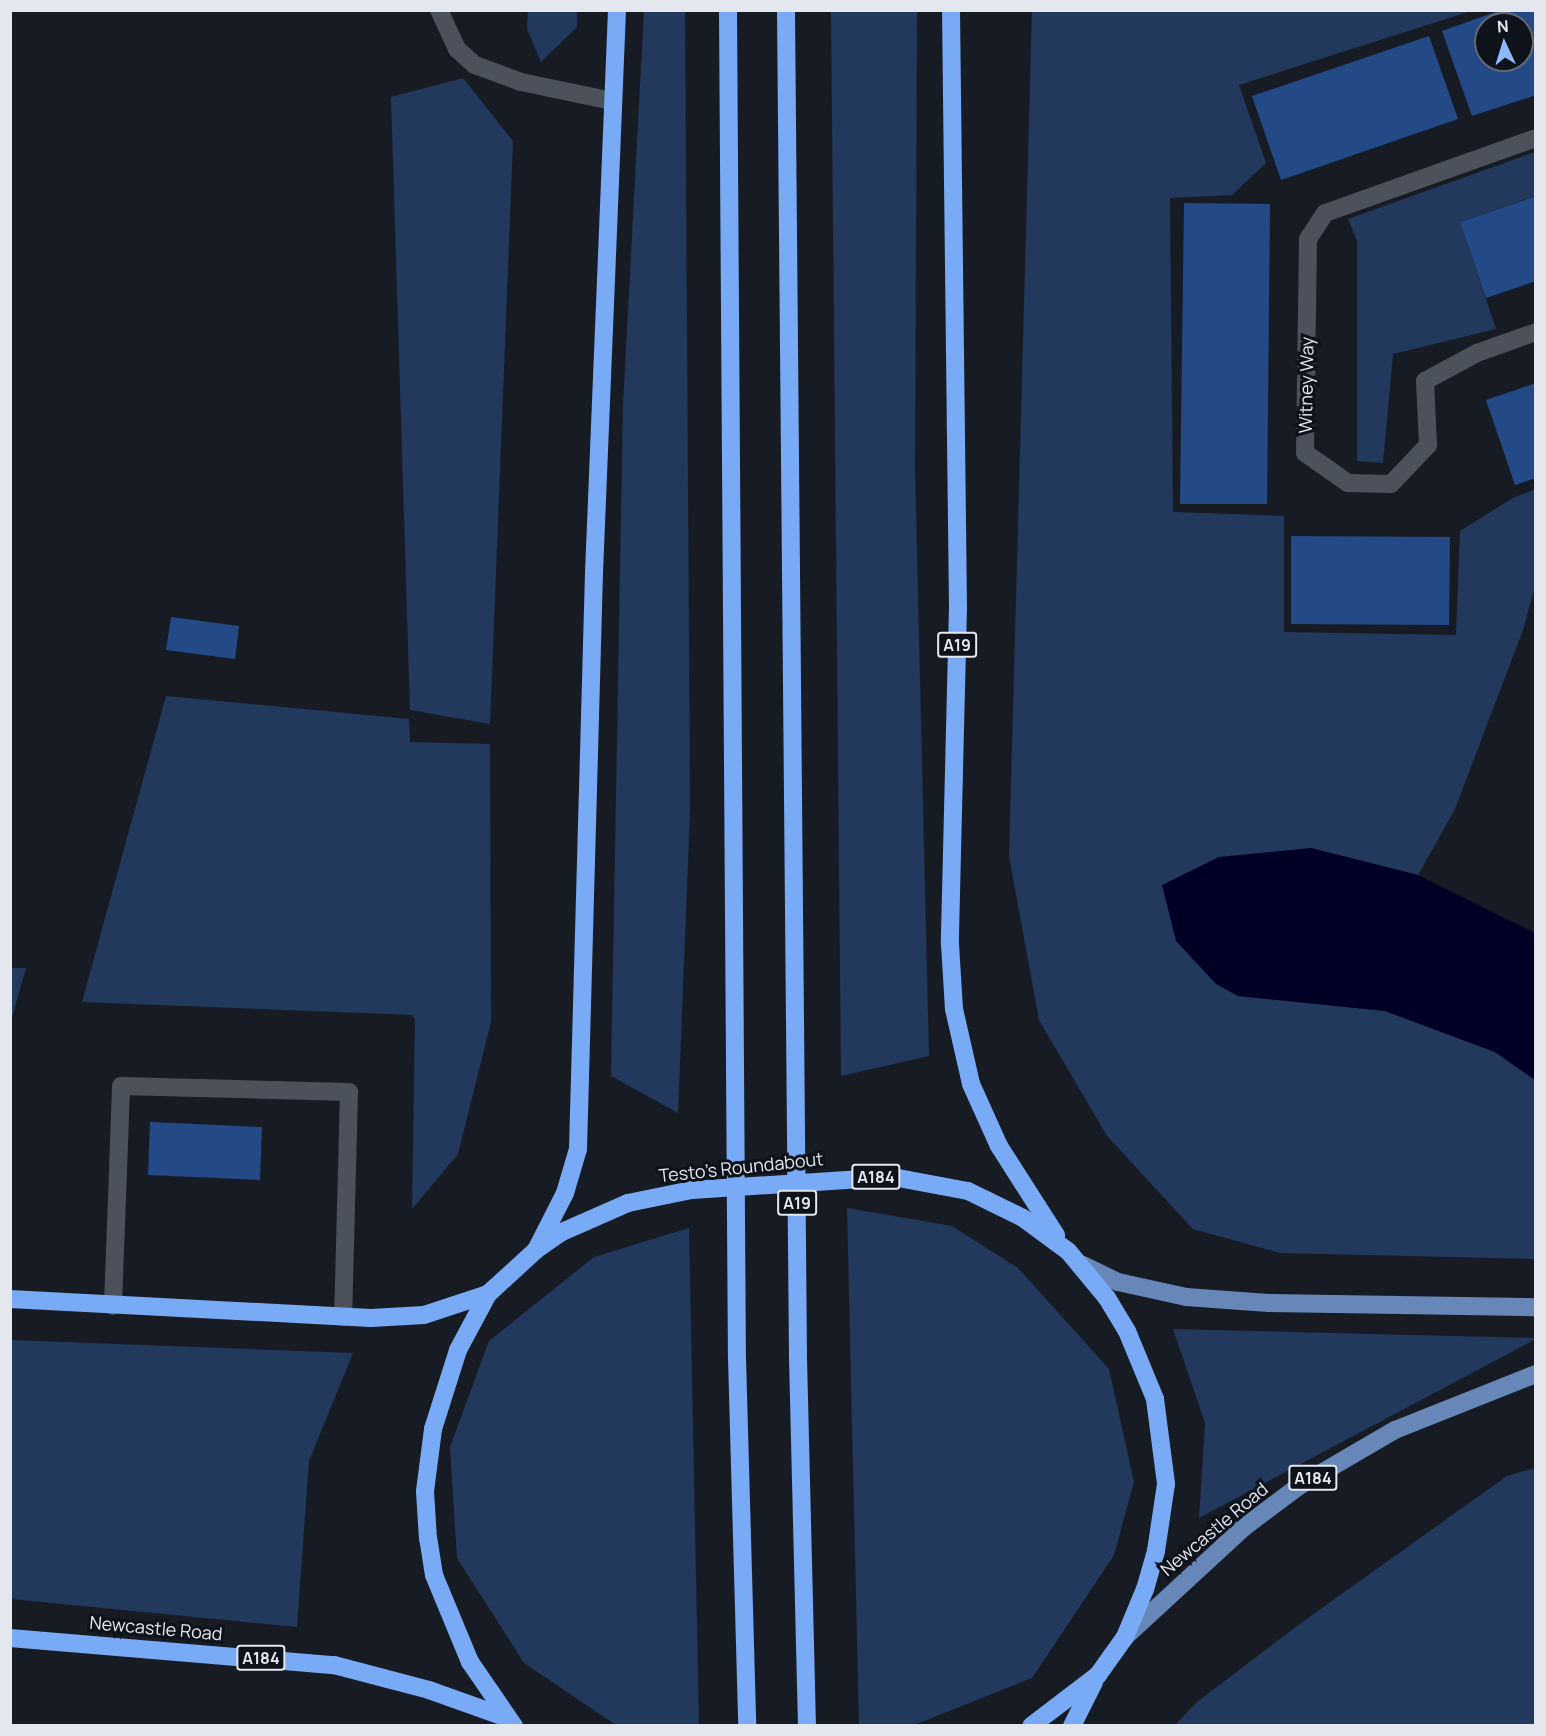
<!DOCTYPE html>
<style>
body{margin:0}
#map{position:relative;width:1546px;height:1736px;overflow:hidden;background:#171c24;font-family:Manrope,sans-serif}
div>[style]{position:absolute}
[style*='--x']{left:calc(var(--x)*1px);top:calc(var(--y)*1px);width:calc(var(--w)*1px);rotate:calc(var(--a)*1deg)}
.green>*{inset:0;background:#22395d}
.water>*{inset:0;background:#000027}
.building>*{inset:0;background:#234a87}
.minor>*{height:18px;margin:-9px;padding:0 9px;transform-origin:9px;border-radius:9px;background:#4b525c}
.major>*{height:18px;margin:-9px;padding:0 9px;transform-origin:9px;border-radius:9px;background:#6787b8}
.highway>*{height:18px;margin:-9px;padding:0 9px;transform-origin:9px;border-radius:9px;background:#79aaf5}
span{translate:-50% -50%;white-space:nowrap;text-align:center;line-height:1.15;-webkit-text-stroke:6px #0e131b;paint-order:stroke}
.shield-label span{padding:2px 4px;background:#0e131b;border:2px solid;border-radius:4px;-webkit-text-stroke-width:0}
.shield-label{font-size:16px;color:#e4e8ee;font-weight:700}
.street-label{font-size:18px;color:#e4e8ee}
.frame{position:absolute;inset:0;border:12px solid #e4e8ee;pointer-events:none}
.north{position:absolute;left:1474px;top:12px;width:60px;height:60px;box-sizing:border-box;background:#0e131b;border:2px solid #64686f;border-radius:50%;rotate:356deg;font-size:16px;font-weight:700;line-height:24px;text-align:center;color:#e4e8ee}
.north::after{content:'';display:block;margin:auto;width:21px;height:27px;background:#8db9fc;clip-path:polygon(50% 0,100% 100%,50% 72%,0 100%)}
</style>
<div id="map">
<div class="green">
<i style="clip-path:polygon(528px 11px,577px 11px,577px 27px,541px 62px,527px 29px)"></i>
<i style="clip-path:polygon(644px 11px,685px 11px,690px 811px,678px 1113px,611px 1076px,623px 405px)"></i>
<i style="clip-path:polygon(831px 11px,917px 11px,915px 470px,929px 1056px,841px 1076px)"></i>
<i style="clip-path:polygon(1032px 11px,1471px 11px,1239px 85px,1266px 163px,1232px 195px,1170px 198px,1173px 512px,1284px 516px,1284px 632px,1456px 635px,1460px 531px,1513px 498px,1535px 489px,1535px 586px,1523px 630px,1455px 809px,1418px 875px,1311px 848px,1238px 996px,1385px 1011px,1495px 1052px,1535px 1080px,1535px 1259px,1280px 1253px,1193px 1229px,1107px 1136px,1039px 1020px,1009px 856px)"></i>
<i style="clip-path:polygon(463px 78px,513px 141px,490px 724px,410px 710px,391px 97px)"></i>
<i style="clip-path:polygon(1535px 152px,1535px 196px,1460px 222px,1496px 329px,1393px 354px,1383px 463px,1357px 461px,1357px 241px,1348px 219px)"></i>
<i style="clip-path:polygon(166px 696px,409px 719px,410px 742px,490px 744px,491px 1022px,458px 1154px,412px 1209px,415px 1019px,412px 1015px,82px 1002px)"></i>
<i style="clip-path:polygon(11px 968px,26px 968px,11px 1021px,10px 968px)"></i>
<i style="clip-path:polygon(847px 1208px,952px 1226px,1018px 1268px,1109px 1369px,1134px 1482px,1114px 1555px,1032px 1678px,914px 1725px,859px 1725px)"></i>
<i style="clip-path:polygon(689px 1228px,699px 1725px,616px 1725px,524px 1663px,457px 1558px,450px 1447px,489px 1341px,594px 1257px)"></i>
<i style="clip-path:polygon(1173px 1329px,1535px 1338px,1536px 1339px,1199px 1518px,1205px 1423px)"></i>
<i style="clip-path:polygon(11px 1340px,353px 1353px,309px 1461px,297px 1627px,11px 1599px)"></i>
<i style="clip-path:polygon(1535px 1468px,1535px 1725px,1175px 1725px,1197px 1702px,1301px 1623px,1507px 1476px)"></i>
</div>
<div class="water">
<i style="clip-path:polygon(1311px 848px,1418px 875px,1535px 933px,1535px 1080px,1495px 1052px,1385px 1011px,1238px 996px,1216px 984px,1176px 941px,1162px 885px,1219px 857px)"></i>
</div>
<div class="building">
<i style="clip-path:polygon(evenodd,1501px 10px,1536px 10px,1536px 95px,1472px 116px,1442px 31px,1501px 10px,1486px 24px,1522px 24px,1522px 60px,1486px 60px,1486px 24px)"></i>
<i style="clip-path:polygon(1429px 36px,1458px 119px,1281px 180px,1252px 96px)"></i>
<i style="clip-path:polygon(1536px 196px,1536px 281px,1486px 298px,1460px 222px)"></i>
<i style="clip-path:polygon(1184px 203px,1270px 204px,1267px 504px,1180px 504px)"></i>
<i style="clip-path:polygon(1536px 383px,1536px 478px,1515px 485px,1486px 400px)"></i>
<i style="clip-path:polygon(1291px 536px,1450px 537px,1449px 625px,1291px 624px)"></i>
<i style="clip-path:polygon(171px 617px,239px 626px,235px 659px,166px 650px)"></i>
<i style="clip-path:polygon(150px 1122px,262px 1127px,260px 1180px,148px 1175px)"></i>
</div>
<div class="minor">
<i style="--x:439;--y:10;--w:43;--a:65.2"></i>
<i style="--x:457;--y:49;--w:24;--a:42"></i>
<i style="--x:475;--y:65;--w:49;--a:20.3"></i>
<i style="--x:521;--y:82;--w:94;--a:11.7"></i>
<i style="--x:1536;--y:138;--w:224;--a:160.4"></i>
<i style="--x:1325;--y:213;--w:31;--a:123"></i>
<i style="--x:1308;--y:239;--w:214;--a:90.8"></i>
<i style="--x:1305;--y:453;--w:52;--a:34.9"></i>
<i style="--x:1348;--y:483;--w:43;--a:1.3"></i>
<i style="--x:1391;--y:484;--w:54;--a:-46.5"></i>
<i style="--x:1428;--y:445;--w:64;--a:-92.7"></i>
<i style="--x:1425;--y:381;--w:59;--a:-28.3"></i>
<i style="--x:1477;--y:353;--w:63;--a:-19.6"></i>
<i style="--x:113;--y:1306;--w:220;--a:-87.9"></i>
<i style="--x:121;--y:1086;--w:228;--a:1.5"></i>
<i style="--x:349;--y:1092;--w:225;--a:91.5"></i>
</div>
<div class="major">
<i style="--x:1083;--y:1265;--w:39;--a:26"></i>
<i style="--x:1118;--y:1282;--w:70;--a:12.4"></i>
<i style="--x:1186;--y:1297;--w:83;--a:4.1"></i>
<i style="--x:1269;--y:1303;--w:267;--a:0.9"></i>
<i style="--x:1125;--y:1637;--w:161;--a:-42.7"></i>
<i style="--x:1243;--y:1528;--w:70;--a:-36.9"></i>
<i style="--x:1299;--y:1486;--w:111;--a:-30.3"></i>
<i style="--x:1395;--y:1430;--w:152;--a:-21.7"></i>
</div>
<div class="highway">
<i style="--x:728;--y:10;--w:1348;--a:89.62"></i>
<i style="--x:737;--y:1358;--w:368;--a:88.4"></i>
<i style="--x:786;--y:10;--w:1348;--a:89.49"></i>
<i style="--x:798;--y:1358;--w:368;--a:88.6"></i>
<i style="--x:951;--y:10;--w:597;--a:89.33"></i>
<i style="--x:958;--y:607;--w:337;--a:91.4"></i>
<i style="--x:950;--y:944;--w:65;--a:86.5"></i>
<i style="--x:954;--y:1009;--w:77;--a:77.2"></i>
<i style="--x:971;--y:1084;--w:68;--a:65.7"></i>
<i style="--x:999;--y:1146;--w:106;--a:57.4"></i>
<i style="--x:536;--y:1250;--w:64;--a:-63"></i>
<i style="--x:565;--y:1193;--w:46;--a:-73.5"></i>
<i style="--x:578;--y:1149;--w:576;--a:-88.41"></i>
<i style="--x:594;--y:573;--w:563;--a:-87.66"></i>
<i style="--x:10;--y:1299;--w:361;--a:3"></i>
<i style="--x:371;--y:1318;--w:53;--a:-3.2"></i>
<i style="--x:424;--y:1315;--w:67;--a:-18.2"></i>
<i style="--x:10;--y:1638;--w:325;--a:4.8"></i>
<i style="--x:334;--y:1665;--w:98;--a:14.7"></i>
<i style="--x:429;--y:1690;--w:81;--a:19.6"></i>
<i style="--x:514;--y:1726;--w:78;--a:-124.5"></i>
<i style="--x:470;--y:1662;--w:94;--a:-112.5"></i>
<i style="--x:434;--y:1575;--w:36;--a:-99"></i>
<i style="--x:428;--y:1539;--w:48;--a:-93.6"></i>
<i style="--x:425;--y:1491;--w:63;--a:-82.6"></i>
<i style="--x:433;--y:1429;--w:83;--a:-72.4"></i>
<i style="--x:458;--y:1350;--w:64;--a:-61.8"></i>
<i style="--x:488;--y:1294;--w:65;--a:-42.5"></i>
<i style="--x:536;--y:1250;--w:32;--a:-35"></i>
<i style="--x:562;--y:1232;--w:72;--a:-23.7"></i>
<i style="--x:628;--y:1203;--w:65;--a:-11.5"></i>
<i style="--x:692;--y:1190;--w:201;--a:-3.7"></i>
<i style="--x:893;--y:1177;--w:76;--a:10.6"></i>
<i style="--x:968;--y:1191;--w:61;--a:26.1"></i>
<i style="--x:1023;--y:1218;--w:56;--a:36.3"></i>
<i style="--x:1068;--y:1251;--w:61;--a:50.3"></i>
<i style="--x:1107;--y:1298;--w:39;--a:59"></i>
<i style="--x:1127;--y:1331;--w:74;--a:67.6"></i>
<i style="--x:1155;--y:1399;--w:86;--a:82.6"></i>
<i style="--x:1166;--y:1484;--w:68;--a:98.5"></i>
<i style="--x:1156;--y:1551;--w:40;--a:106"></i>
<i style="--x:1145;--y:1589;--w:52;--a:112.6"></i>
<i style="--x:1125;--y:1637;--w:47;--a:125.4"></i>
<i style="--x:1098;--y:1675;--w:84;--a:142.7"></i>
<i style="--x:1072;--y:1726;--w:49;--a:-63.4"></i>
</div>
<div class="shield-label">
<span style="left:957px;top:645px">A19</span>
<span style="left:876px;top:1177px">A184</span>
<span style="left:797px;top:1203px">A19</span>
<span style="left:1313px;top:1478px">A184</span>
<span style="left:261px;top:1658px">A184</span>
</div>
<div class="street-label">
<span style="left:1306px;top:385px;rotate:-89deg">Witney Way</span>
<span style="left:741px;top:1167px;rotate:-6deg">Testo's Roundabout</span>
<span style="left:1214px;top:1529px;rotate:-40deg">Newcastle Road</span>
<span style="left:156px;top:1628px;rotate:5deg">Newcastle Road</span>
</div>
<div class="frame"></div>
<div class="north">N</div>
</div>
